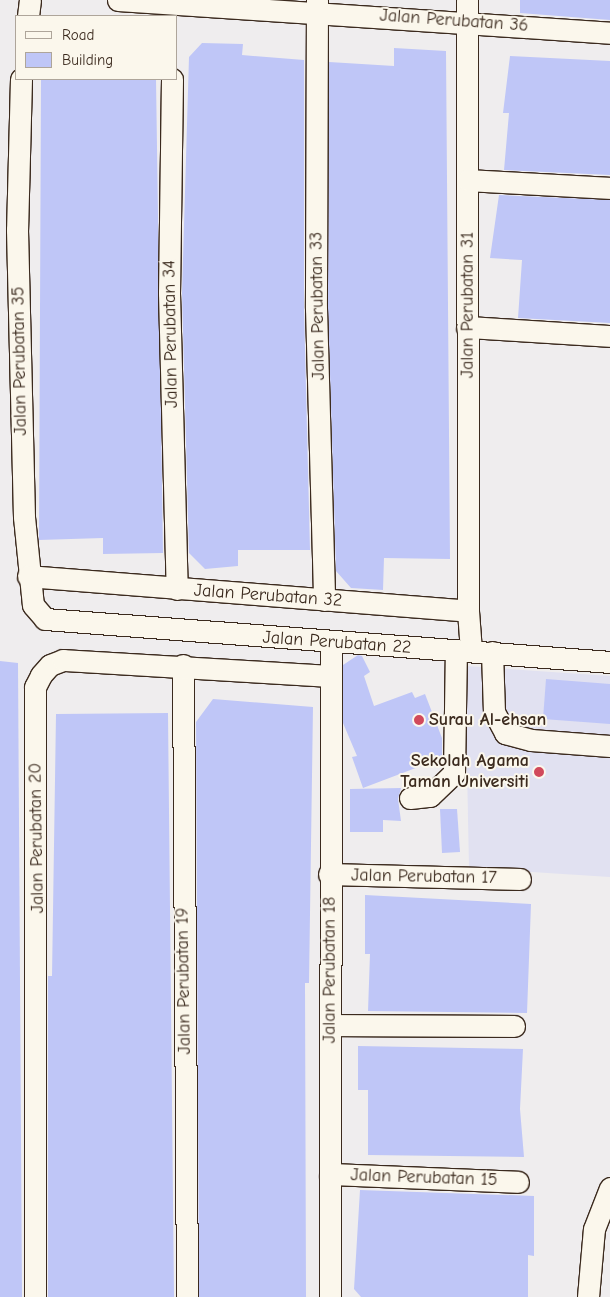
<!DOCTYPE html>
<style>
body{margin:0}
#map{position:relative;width:610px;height:1297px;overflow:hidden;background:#efedee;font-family:"Comic Neue",sans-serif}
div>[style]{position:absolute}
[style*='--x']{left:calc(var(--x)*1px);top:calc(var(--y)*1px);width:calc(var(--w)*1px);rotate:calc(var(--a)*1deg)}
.built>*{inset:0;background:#e1e1f1}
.building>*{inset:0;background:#bfc6f7}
.roads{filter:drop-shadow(1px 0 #3b2a1e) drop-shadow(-1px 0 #3b2a1e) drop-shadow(0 1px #3b2a1e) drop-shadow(0 -1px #3b2a1e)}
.minor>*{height:21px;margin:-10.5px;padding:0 10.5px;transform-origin:10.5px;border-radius:10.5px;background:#fbf7ec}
.dots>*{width:14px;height:14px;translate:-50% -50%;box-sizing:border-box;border:2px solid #fbf7ec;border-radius:50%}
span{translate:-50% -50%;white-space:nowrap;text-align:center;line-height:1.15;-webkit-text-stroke:4px #fbf7ec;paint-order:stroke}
.street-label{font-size:18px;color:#3b2a1e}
.poi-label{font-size:18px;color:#3b2a1e;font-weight:700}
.left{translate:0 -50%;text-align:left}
.right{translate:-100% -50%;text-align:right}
.legend{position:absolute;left:15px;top:15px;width:162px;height:65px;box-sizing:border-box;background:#fbf7ec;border:1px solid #aea59a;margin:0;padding:6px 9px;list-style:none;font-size:15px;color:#3b2a1e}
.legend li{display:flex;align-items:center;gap:10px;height:25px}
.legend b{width:25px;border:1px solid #aea59a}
</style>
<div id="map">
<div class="built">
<i style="clip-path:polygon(465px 666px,610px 676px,610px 877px,469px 868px)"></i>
</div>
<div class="building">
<i style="clip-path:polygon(520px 0,610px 0,610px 20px,520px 13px)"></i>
<i style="clip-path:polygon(202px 43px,243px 44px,242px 55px,304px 60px,304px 308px,310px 550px,238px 550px,238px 566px,205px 569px,189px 553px,182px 293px,189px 57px)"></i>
<i style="clip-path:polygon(394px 48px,446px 51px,450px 559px,384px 558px,383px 590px,351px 588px,336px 571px,328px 308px,329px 62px,394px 66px)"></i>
<i style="clip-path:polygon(510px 56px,610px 61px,610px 175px,504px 170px,509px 113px,503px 113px)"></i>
<i style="clip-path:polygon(41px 79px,156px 79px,163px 553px,103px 554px,103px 538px,39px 540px)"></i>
<i style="clip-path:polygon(499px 195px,610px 200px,610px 323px,518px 318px,522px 260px,490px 258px)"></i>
<i style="clip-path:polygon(358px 655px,362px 656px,370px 672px,364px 676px,374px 706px,412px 692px,415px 698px,425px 694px,442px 738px,442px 758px,363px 788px,352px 757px,357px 756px,343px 723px,343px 665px)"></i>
<i style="clip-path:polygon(0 661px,18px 663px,22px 1297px,0 1297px)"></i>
<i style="clip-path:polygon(546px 679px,610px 684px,610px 724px,543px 719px)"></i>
<i style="clip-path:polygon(213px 699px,313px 707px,309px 983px,305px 983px,306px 1297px,199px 1297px,196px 722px)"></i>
<i style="clip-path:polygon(168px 713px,174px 1297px,48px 1297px,48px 976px,52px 976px,56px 714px)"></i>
<i style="clip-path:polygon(401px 788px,398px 799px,401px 821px,383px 820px,383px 832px,350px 832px,350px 789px)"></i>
<i style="clip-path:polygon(440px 809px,457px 809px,460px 852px,442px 853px)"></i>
<i style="clip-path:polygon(365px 895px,531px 904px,527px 1013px,368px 1011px,370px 954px,365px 954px)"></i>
<i style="clip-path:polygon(358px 1046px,523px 1049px,520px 1109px,524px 1157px,368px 1155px,368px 1090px,358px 1090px)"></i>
<i style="clip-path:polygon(360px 1190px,534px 1196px,534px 1256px,528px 1255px,528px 1297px,361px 1297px,354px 1289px)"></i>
</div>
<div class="roads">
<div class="minor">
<i style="--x:118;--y:0;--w:493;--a:3.8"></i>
<i style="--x:317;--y:0;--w:308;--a:90.2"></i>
<i style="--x:316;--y:308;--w:292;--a:88.4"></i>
<i style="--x:467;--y:0;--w:611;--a:89.91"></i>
<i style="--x:28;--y:16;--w:16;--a:-83"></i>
<i style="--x:21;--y:79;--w:151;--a:91.5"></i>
<i style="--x:17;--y:230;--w:287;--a:88.6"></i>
<i style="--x:24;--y:517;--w:88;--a:84.2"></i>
<i style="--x:33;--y:605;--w:18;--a:49"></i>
<i style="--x:45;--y:619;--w:567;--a:4.35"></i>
<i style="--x:172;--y:79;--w:214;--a:90.8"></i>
<i style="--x:169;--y:293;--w:296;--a:88.5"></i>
<i style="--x:468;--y:180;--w:142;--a:3.2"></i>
<i style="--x:467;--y:327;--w:143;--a:3.6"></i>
<i style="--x:28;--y:576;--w:441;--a:4.5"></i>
<i style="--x:468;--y:611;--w:40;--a:85.7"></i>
<i style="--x:492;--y:652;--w:60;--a:88.1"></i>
<i style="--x:494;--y:712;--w:24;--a:62"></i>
<i style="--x:505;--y:733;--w:27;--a:15"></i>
<i style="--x:531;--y:740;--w:79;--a:4.3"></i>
<i style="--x:183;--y:665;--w:632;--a:89.64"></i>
<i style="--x:410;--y:798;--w:20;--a:-6"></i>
<i style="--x:430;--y:796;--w:33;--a:-44"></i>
<i style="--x:454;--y:773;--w:122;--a:-89.1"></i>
<i style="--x:329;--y:874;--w:191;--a:1.5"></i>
<i style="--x:331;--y:1025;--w:183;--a:0.3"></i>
<i style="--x:330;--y:1174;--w:188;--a:2.4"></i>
<i style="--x:35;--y:1297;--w:610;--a:-90"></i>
<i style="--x:35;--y:687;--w:13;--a:-63"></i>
<i style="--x:41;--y:675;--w:13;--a:-48"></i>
<i style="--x:50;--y:665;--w:14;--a:-21"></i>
<i style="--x:63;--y:660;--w:266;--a:3.4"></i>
<i style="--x:330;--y:1297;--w:653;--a:-89.91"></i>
<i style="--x:588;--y:1297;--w:68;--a:-85"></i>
<i style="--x:594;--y:1229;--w:44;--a:-68.7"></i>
</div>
</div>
<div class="dots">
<i style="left:419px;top:720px;background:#d1495b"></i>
<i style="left:539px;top:772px;background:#d1495b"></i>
</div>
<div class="street-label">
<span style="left:454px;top:21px;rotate:4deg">Jalan Perubatan 36</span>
<span style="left:468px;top:305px;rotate:-90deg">Jalan Perubatan 31</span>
<span style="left:318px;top:306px;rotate:-91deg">Jalan Perubatan 33</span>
<span style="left:171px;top:334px;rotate:-91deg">Jalan Perubatan 34</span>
<span style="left:20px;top:361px;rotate:-91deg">Jalan Perubatan 35</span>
<span style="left:268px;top:596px;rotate:4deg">Jalan Perubatan 32</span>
<span style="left:337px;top:643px;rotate:4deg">Jalan Perubatan 22</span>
<span style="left:37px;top:838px;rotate:-91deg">Jalan Perubatan 20</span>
<span style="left:424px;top:877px;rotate:1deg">Jalan Perubatan 17</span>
<span style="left:330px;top:970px;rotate:-90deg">Jalan Perubatan 18</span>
<span style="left:184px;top:981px;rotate:-91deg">Jalan Perubatan 19</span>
<span style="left:424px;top:1178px;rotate:2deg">Jalan Perubatan 15</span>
</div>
<div class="poi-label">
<span class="left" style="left:429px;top:720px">Surau Al-ehsan</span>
<span class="right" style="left:529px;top:772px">Sekolah Agama<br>Taman Universiti</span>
</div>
<ul class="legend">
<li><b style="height:6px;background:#fbf7ec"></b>Road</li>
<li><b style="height:14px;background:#bfc6f7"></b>Building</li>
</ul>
</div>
